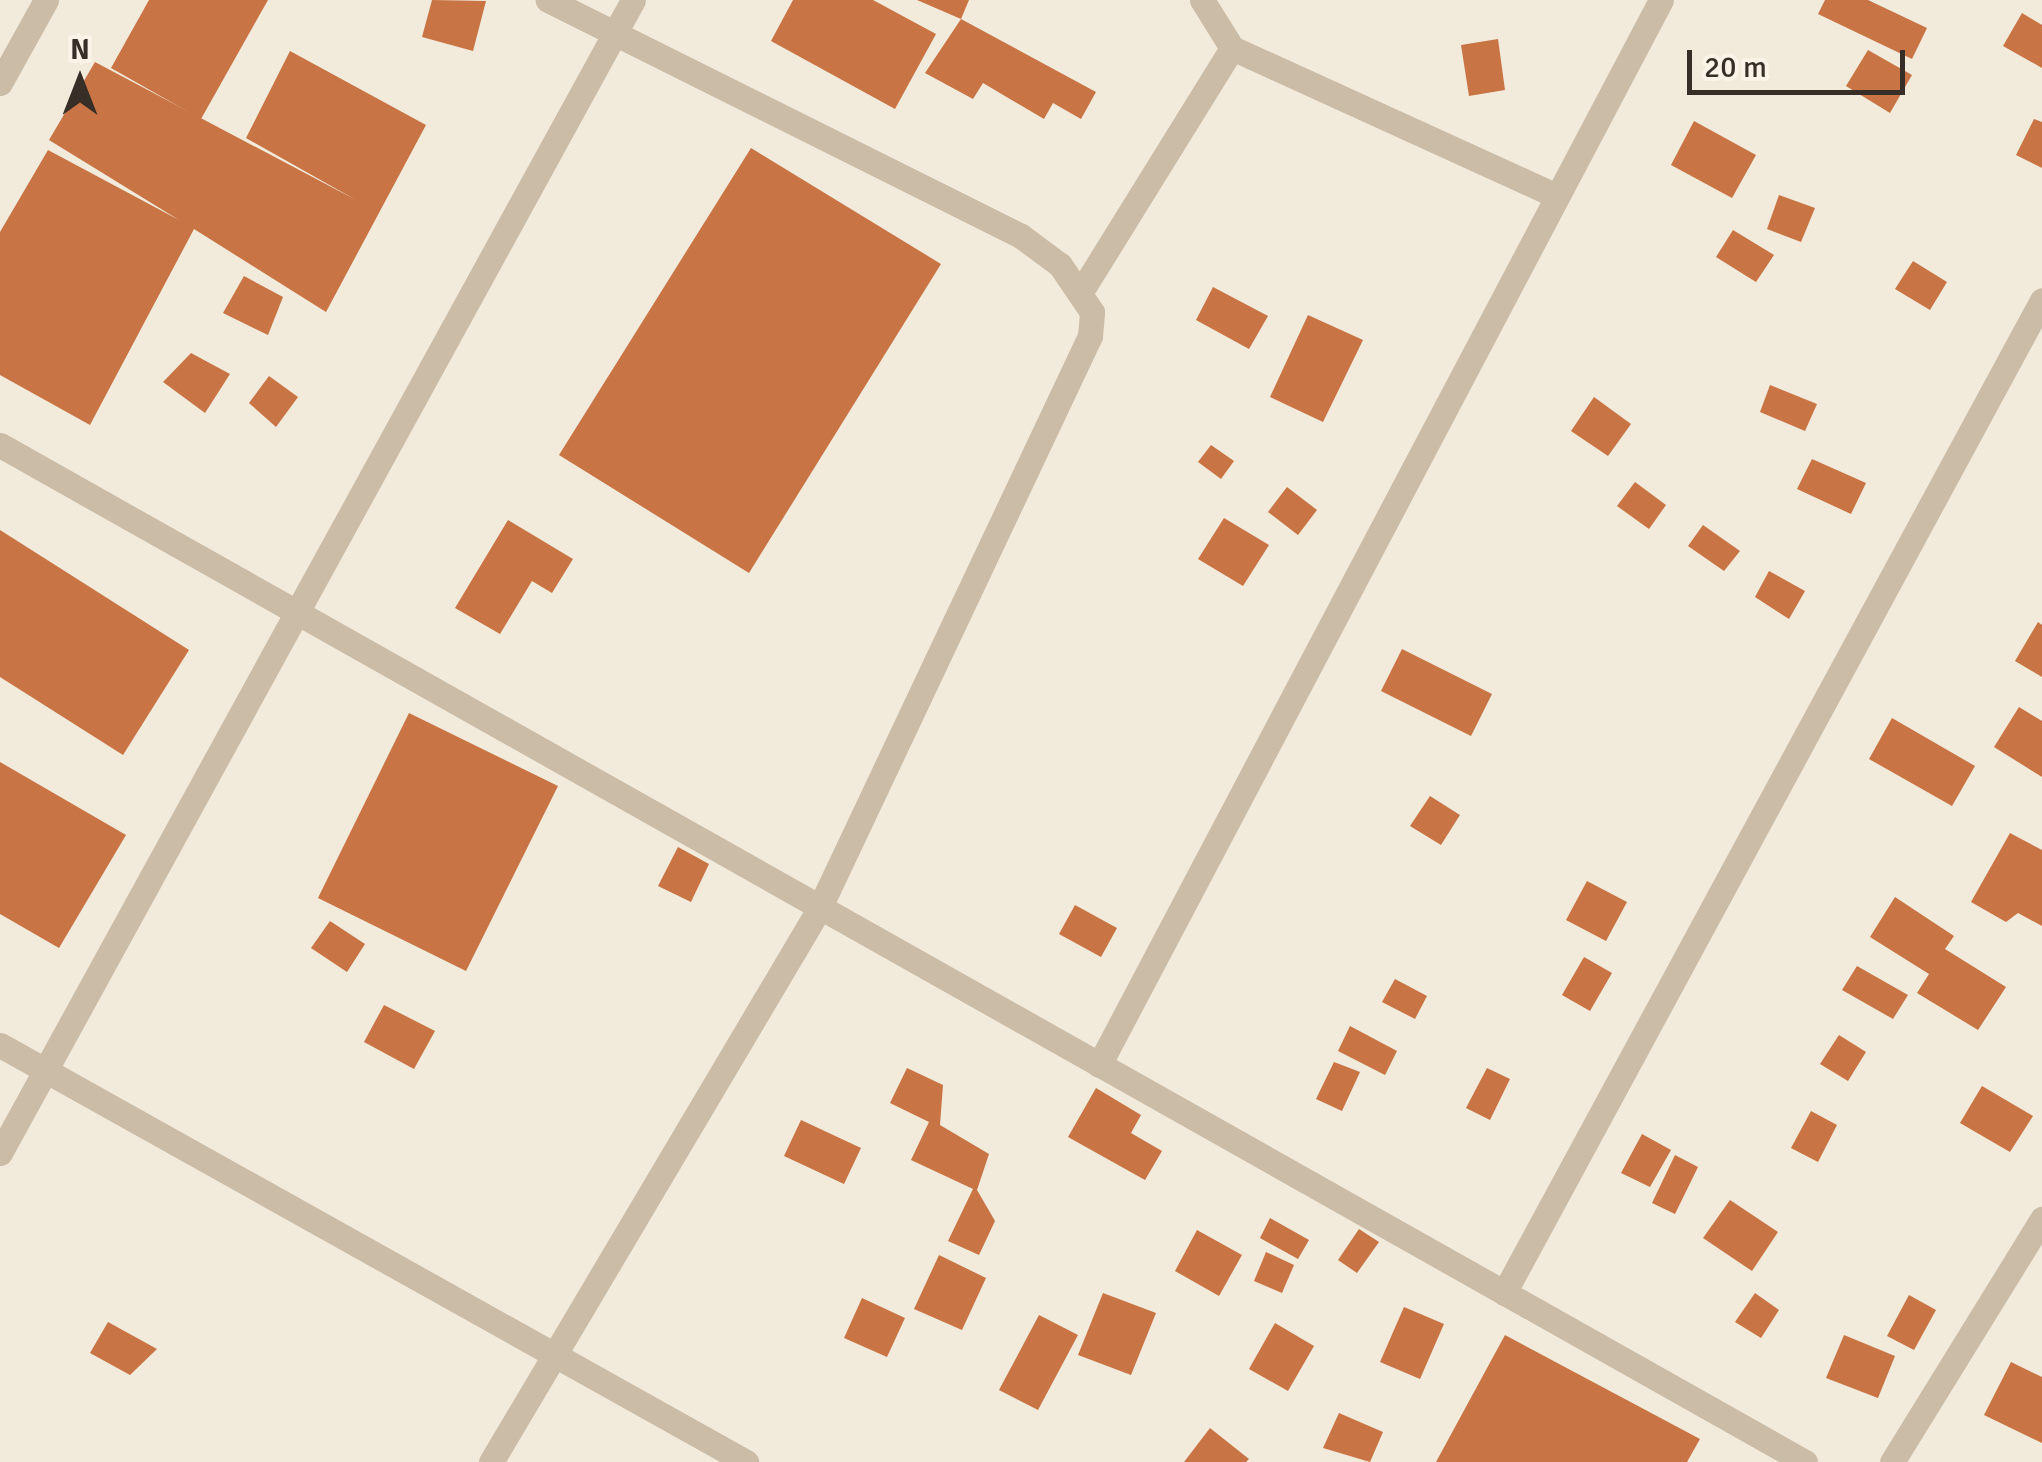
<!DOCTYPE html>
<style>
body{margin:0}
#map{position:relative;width:2042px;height:1462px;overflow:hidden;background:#f2eadb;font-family:Signika,sans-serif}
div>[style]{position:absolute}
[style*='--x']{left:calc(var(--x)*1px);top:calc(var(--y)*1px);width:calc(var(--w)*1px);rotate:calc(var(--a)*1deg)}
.building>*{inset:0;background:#c87444}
.minor>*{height:25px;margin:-12.5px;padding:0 12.5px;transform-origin:12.5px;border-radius:12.5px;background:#cbbca7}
span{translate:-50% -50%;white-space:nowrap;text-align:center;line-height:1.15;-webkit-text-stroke:10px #faf4e8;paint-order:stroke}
.north{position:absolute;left:30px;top:30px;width:100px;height:100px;-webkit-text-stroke:8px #faf4e8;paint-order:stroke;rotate:0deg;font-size:28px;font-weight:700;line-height:40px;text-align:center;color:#372e28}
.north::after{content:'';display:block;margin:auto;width:35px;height:45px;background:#372e28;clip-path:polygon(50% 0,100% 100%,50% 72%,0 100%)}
.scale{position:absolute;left:1687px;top:50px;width:218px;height:45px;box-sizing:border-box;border:5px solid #372e28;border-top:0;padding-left:12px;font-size:30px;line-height:35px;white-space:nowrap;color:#372e28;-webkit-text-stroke:8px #faf4e8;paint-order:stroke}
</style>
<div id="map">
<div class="building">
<i style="clip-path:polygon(149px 0,268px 0,201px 119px,111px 68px)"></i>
<i style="clip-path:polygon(432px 0,486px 1px,473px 51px,422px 37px)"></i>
<i style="clip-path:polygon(793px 0,873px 0,936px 34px,895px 109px,771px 41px)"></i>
<i style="clip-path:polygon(917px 0,969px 0,961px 19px)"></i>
<i style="clip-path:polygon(1825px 0,1868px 0,1927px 28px,1912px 59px,1818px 14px)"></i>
<i style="clip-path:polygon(2022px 13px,2042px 25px,2042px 68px,2003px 46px)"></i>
<i style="clip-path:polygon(961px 19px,1096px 92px,1081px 119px,1053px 103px,1044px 119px,983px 83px,973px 99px,925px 73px)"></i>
<i style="clip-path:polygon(1498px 39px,1505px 90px,1469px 96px,1461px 45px)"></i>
<i style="clip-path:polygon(1868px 50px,1912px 75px,1890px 113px,1846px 86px)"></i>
<i style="clip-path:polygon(290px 51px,426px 125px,326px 312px,194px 229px,90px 425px,0 375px,0 232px,48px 150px,179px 220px,49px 140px,95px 62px,356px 200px,246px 138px)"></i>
<i style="clip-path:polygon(2034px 119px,2042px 122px,2042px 168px,2016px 155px)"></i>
<i style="clip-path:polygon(1694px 121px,1756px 155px,1732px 198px,1671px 165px)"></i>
<i style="clip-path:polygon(751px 148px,941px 264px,749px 573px,559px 455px)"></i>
<i style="clip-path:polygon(1779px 195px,1815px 208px,1801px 242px,1767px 229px)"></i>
<i style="clip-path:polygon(1733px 230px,1774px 255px,1756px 282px,1716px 257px)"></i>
<i style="clip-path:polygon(1913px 261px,1947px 282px,1930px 310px,1895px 289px)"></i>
<i style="clip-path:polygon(244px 276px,283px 297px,268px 335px,223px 313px)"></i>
<i style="clip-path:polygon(1213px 287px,1268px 316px,1249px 349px,1196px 320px)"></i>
<i style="clip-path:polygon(1308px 315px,1363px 340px,1323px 422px,1270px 397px)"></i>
<i style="clip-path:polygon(191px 353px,230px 374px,205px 413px,163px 382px)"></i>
<i style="clip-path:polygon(269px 376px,298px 397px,276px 427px,249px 403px)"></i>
<i style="clip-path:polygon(1770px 385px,1817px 404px,1805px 431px,1760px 412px)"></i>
<i style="clip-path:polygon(1594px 397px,1631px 424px,1608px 456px,1571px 431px)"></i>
<i style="clip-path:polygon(1211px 445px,1234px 461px,1221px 479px,1198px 462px)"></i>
<i style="clip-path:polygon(1812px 459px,1866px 483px,1851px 514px,1797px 489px)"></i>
<i style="clip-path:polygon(1635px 482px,1666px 505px,1649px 529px,1617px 506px)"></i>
<i style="clip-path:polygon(1287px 487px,1317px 510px,1298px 535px,1268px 512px)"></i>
<i style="clip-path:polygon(1224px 518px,1269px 545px,1243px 586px,1198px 559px)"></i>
<i style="clip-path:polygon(508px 520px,573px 559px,552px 593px,532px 581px,500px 634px,455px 608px)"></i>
<i style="clip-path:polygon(1703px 525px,1740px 551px,1724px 571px,1688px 546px)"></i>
<i style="clip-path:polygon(0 530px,189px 650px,123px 755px,0 677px)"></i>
<i style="clip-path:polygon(1769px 571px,1805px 591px,1789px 619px,1755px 597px)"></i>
<i style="clip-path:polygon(2038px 622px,2042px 625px,2042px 677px,2015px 661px)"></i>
<i style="clip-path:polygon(1402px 649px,1492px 694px,1471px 736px,1381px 691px)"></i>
<i style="clip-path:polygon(2019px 707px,2042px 721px,2042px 777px,1994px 747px)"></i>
<i style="clip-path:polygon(409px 713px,558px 786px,466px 971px,318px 898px)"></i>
<i style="clip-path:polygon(1892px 718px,1975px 766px,1952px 806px,1869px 759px)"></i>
<i style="clip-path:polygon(0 762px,126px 835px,59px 948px,0 914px)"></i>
<i style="clip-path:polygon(1430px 796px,1460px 815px,1441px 845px,1410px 826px)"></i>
<i style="clip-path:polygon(2010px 833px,2042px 850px,2042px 926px,2018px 913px,2006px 922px,1971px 902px)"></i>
<i style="clip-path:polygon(678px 847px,709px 864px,691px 902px,658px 886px)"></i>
<i style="clip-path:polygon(1587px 881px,1627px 902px,1606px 941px,1566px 920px)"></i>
<i style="clip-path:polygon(1895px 897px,1954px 936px,1945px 949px,2006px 987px,1978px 1030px,1917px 993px,1929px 974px,1870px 937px)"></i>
<i style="clip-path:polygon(1075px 905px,1117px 928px,1101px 957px,1059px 934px)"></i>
<i style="clip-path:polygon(330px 921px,365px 944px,347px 972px,311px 948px)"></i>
<i style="clip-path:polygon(1584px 957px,1612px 973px,1590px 1011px,1562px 995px)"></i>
<i style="clip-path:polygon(1857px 966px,1908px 995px,1893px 1019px,1842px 990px)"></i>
<i style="clip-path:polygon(1395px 979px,1427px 996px,1415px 1019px,1382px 1002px)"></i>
<i style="clip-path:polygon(384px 1005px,435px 1031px,414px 1069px,364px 1042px)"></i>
<i style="clip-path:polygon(1350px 1026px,1397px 1051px,1385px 1075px,1338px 1051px)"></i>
<i style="clip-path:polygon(1839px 1035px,1866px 1052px,1848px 1081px,1820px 1064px)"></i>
<i style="clip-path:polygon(1334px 1062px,1360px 1072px,1342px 1111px,1316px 1099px)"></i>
<i style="clip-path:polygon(907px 1068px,943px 1085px,940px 1125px,989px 1154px,977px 1190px,995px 1221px,979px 1255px,948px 1241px,973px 1189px,911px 1160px,929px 1122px,890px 1103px)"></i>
<i style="clip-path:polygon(1487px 1068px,1510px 1079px,1490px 1120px,1466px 1108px)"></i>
<i style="clip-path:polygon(1982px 1086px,2033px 1116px,2010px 1152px,1960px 1123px)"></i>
<i style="clip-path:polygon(1096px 1088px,1141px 1115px,1131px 1133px,1162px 1151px,1145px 1180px,1068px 1137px)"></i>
<i style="clip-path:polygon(1811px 1111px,1837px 1125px,1818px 1162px,1791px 1148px)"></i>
<i style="clip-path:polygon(801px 1120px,861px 1148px,844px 1184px,784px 1156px)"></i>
<i style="clip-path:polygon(1642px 1134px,1671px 1150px,1650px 1187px,1621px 1173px)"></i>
<i style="clip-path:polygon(1675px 1155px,1698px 1167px,1675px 1214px,1652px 1203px)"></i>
<i style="clip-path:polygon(1730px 1200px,1778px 1232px,1752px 1271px,1703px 1238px)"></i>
<i style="clip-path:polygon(1270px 1218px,1309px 1240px,1298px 1259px,1260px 1238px)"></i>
<i style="clip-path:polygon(1359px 1229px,1379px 1242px,1357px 1273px,1338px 1260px)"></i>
<i style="clip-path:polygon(1197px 1230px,1242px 1255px,1219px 1296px,1175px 1271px)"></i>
<i style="clip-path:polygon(1266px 1252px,1294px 1265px,1282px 1293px,1254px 1281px)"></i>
<i style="clip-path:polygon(939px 1255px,986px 1278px,962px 1330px,914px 1309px)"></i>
<i style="clip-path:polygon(1103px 1293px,1156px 1313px,1131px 1375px,1078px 1355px)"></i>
<i style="clip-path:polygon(1755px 1293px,1779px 1310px,1761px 1338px,1735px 1322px)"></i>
<i style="clip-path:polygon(1909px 1295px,1936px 1310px,1914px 1350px,1887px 1336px)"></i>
<i style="clip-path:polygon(862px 1298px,905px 1318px,887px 1357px,844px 1338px)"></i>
<i style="clip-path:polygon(1404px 1307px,1444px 1324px,1420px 1379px,1380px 1362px)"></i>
<i style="clip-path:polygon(1039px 1315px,1078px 1335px,1038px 1410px,999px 1390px)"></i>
<i style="clip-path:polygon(108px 1322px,157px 1349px,130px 1375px,90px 1353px)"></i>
<i style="clip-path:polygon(1275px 1323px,1314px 1346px,1288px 1391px,1249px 1369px)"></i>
<i style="clip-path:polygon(1505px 1335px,1700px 1439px,1687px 1462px,1436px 1462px)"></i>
<i style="clip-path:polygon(1844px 1335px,1895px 1356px,1878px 1398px,1826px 1378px)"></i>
<i style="clip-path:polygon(2011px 1362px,2042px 1377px,2042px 1443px,1984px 1415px)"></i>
<i style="clip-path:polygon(1339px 1413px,1383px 1432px,1370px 1462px,1323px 1448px)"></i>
<i style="clip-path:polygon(1210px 1428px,1249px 1459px,1246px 1462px,1184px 1462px)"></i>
</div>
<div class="minor">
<i style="--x:1202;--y:0;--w:57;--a:58"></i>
<i style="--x:1232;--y:48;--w:357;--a:24.5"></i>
<i style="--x:0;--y:83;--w:95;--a:-61"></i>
<i style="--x:1082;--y:290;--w:285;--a:-58.2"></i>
<i style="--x:0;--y:445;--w:2072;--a:29.4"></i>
<i style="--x:0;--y:1045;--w:855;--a:29.2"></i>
<i style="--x:1099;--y:1065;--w:1204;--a:-62.18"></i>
<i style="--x:0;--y:1153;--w:1315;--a:-61.23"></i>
<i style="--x:1504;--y:1293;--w:1129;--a:-61.55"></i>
<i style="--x:491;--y:1462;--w:643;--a:-59.33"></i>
<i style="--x:819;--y:909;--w:634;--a:-64.69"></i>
<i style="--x:1090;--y:336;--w:24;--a:-85"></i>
<i style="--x:1092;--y:312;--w:57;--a:-124.2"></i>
<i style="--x:1060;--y:265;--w:49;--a:-143.4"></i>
<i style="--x:1021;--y:236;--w:529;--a:-153.48"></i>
<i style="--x:1892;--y:1462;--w:286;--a:-58.3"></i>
</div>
<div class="north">N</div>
<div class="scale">20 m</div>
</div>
